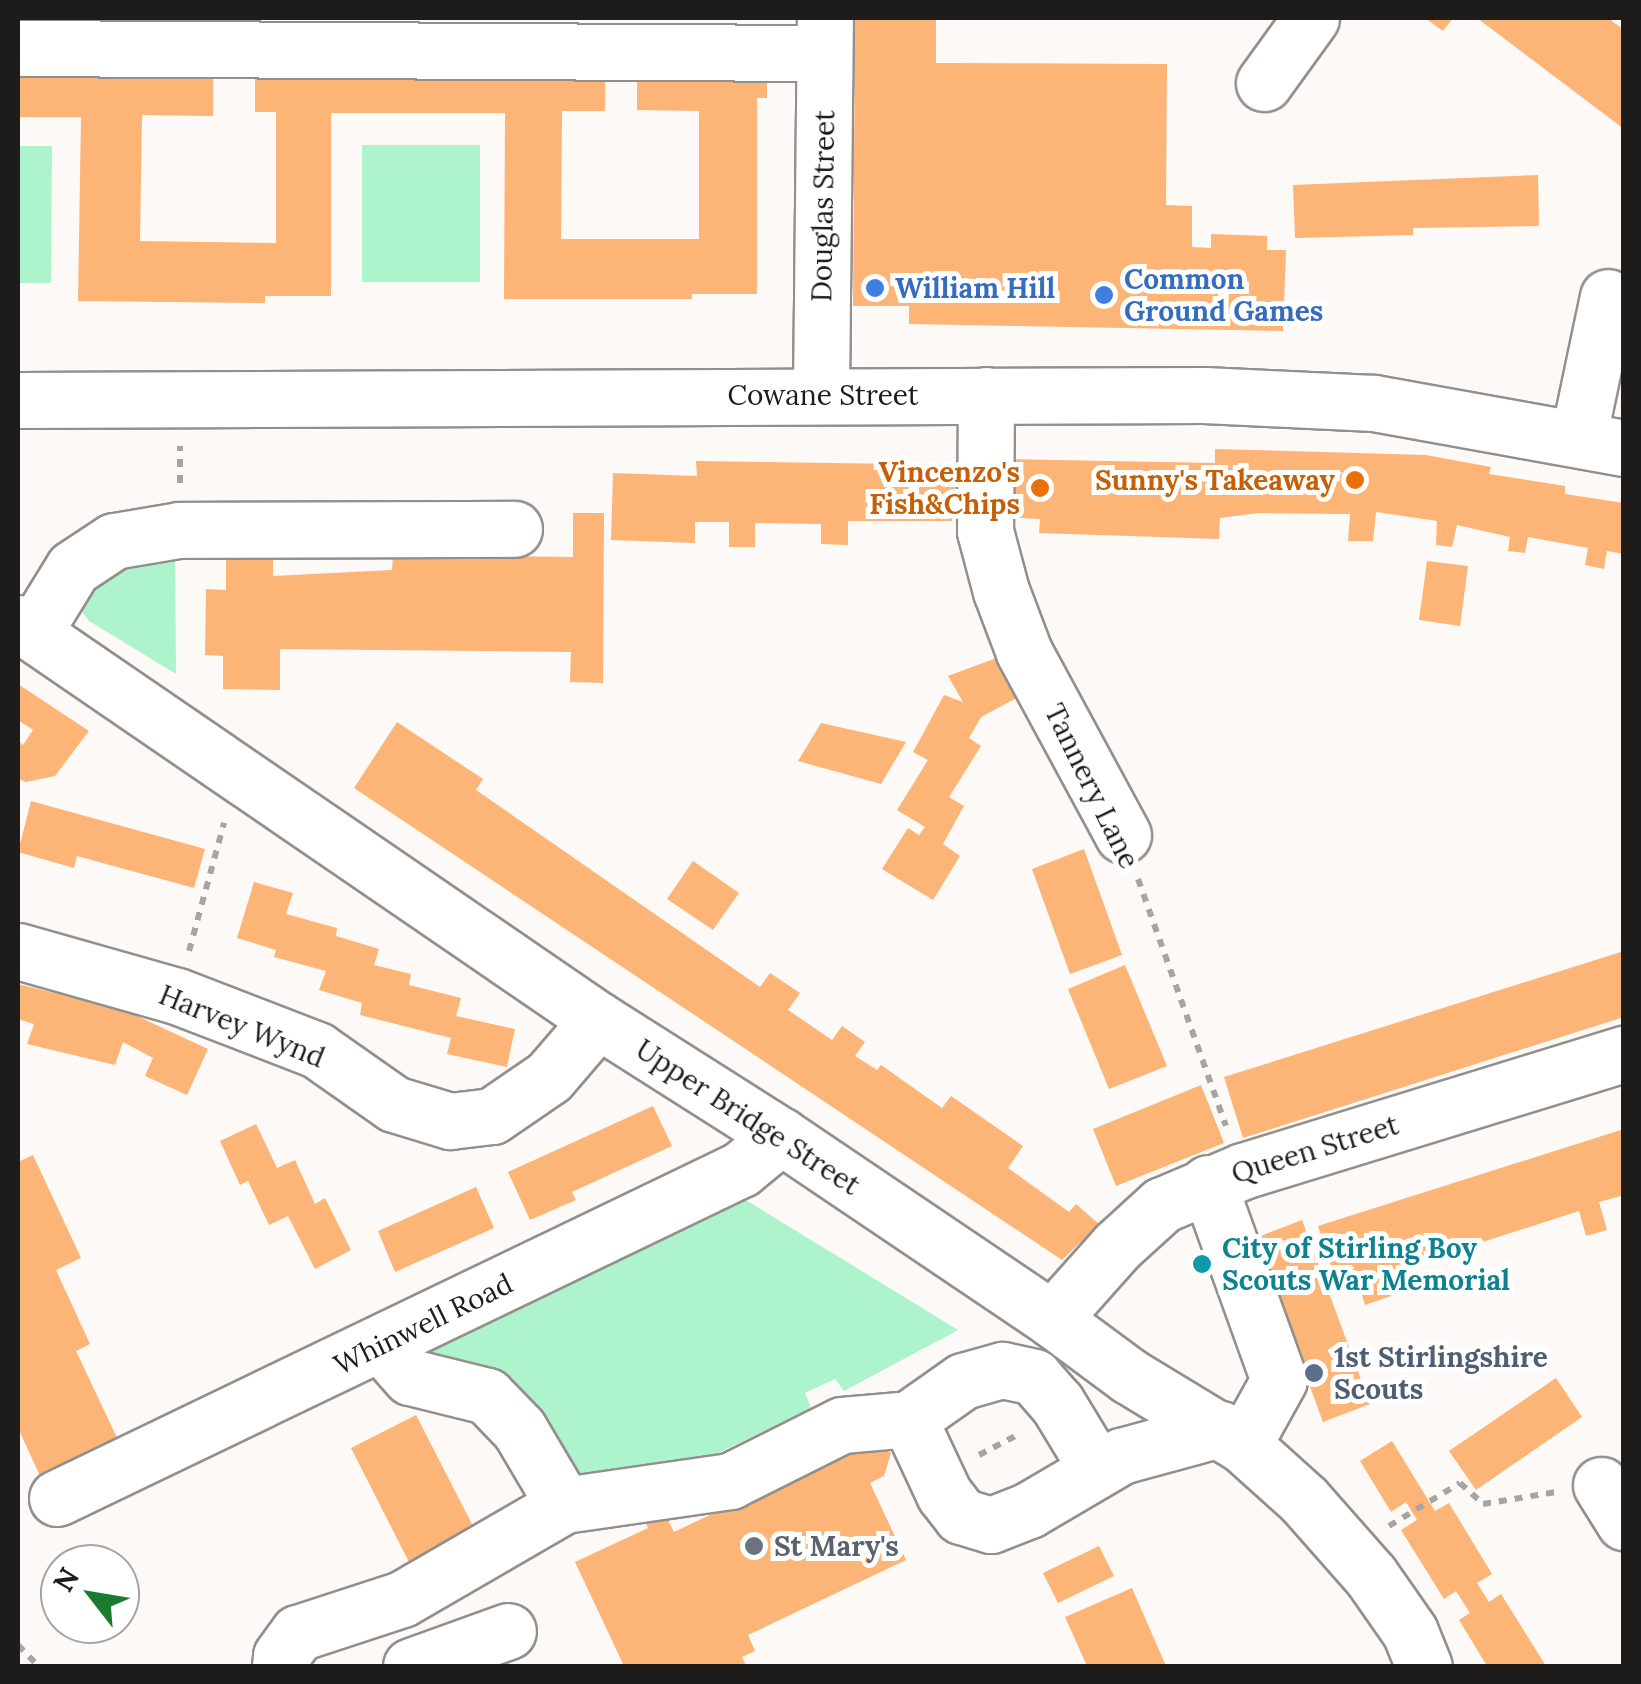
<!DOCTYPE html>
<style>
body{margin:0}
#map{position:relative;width:1641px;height:1684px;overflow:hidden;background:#fdf9f6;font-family:Lora,serif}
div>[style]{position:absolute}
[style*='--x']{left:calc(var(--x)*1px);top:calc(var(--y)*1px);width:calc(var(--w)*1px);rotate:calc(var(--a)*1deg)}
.green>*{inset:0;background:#adf3cc}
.building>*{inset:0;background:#fdb477}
.path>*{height:6px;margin-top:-3px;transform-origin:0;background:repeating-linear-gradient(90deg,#a7a4a2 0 8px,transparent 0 16px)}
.roads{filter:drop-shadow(2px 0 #938f8c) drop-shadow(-2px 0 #938f8c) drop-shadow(0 2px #938f8c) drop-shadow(0 -2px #938f8c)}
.minor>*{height:55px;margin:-27.5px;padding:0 27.5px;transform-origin:27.5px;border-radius:27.5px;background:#fff}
.major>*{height:55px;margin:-27.5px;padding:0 27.5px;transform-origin:27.5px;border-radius:27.5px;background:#fff}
.dots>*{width:28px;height:28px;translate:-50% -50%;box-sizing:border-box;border:5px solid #fff;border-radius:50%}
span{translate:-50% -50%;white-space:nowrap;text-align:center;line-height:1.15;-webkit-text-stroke:10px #fff;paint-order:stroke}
.street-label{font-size:28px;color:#1d1c1b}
.shop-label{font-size:28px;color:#366cbe;font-weight:700}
.left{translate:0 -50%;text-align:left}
.food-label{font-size:28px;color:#c56008;font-weight:700}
.right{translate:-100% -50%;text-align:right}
.culture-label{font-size:28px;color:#0d838f;font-weight:700}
.service-label{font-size:28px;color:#4e5e75;font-weight:700}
.worship-label{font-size:28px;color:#5b616d;font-weight:700}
.frame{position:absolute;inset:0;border:20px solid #1d1c1b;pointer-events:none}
.north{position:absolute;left:40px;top:1544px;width:100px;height:100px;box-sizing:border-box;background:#fff;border:2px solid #a5a4a4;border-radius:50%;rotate:301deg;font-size:28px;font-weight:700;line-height:40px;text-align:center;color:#1d1c1b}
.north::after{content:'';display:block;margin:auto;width:35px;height:45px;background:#1a7c2e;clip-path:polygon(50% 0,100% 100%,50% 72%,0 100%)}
</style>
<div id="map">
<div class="green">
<i style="clip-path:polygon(362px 145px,480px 145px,480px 282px,362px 282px)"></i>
<i style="clip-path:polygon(18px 146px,52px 146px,51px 283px,18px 283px)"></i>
<i style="clip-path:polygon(175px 552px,176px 674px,89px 621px,80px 609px,81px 597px,109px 568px)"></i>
<i style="clip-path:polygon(736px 1194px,958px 1330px,844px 1391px,835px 1379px,805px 1393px,811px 1408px,650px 1486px,567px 1494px,410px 1348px)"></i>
</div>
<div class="building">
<i style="clip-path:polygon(855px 18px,936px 18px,936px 63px,1167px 64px,1166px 205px,1192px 206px,1192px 247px,1211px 248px,1211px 234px,1267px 236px,1267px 250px,1286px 250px,1283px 331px,909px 324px,909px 306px,853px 306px)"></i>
<i style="clip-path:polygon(1425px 18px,1453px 18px,1443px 31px)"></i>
<i style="clip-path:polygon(1477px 18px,1608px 18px,1624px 30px,1624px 129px)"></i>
<i style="clip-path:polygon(18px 64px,213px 75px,213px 116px,142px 115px,140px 241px,276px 243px,276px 112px,255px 112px,255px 69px,605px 69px,605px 111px,562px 111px,561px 239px,699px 239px,699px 111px,637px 110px,637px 67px,767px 67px,767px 98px,757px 98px,757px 294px,692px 294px,692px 299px,504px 299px,505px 113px,331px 113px,331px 296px,265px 296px,265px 303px,78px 301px,81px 117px,18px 117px)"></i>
<i style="clip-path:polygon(1538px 175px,1539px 226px,1413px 228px,1413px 235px,1295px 238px,1293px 185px)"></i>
<i style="clip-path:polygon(1215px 449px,1426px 455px,1491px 467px,1489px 474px,1565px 486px,1565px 494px,1624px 503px,1624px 554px,1607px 551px,1604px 569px,1585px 565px,1588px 548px,1528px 537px,1525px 553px,1508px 551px,1510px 537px,1457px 525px,1452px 547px,1436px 545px,1437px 521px,1376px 512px,1373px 541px,1348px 541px,1350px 514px,1258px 513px,1220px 518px,1219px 539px,1039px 533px,1040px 519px,1001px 517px,1003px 459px,1215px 463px)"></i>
<i style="clip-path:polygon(696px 461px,968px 465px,968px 497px,953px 497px,952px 521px,848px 521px,848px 545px,821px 544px,821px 524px,755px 523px,755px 547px,729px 547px,729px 522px,695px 522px,695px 543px,611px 540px,613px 473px,697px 476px)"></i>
<i style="clip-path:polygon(573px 513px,604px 513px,603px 683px,570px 682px,571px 652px,280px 649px,280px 690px,223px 689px,223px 656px,205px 655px,206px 589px,226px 590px,226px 553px,273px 554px,273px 576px,392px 570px,393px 555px,573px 557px)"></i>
<i style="clip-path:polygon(1427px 561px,1468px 566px,1460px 626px,1419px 620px)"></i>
<i style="clip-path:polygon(1010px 653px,1028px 692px,981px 717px,969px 738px,981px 746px,949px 797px,964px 806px,943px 844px,960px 856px,933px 900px,882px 869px,908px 828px,919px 835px,925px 827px,897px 810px,928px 760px,913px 752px,944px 695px,963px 702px,948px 676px)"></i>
<i style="clip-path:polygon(18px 684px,89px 731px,55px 776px,26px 782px,18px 779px,18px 741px,23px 745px,33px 730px,18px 720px)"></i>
<i style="clip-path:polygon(397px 722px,483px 779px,476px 790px,760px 987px,770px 973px,800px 993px,788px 1010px,832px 1040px,842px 1026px,865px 1042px,855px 1056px,877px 1070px,881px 1065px,942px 1108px,951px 1096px,1023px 1146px,1008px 1168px,1069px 1212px,1076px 1204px,1099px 1224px,1062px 1260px,354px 788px)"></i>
<i style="clip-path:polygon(821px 723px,906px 742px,881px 784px,798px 761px)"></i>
<i style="clip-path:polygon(31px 801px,205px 849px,194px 888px,77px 856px,74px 868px,18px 852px)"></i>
<i style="clip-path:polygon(1084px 849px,1122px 955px,1070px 974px,1032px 869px)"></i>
<i style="clip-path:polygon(693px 861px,739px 893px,713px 930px,667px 899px)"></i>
<i style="clip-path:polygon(254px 882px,293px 893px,286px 914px,337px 928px,336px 936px,379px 949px,374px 965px,411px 974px,409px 985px,461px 998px,456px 1016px,515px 1029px,507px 1067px,447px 1054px,451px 1038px,360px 1015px,362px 1003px,319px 990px,326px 971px,274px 957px,276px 950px,237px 938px)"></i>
<i style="clip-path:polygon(1624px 951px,1624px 1017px,1243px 1138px,1224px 1077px)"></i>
<i style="clip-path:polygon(1125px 965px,1167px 1066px,1109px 1089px,1068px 989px)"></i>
<i style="clip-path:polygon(18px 984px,124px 1010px,208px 1049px,187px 1095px,145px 1076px,153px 1058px,123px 1042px,115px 1065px,27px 1044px,34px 1024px,18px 1019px)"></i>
<i style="clip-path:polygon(1201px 1085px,1224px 1143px,1116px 1186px,1093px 1129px)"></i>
<i style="clip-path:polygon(653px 1106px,672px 1146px,572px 1192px,576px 1200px,530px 1220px,508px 1172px)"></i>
<i style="clip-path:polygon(256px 1124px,277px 1168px,295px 1160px,315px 1204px,325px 1198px,351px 1250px,315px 1269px,288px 1216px,269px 1225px,248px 1181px,240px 1185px,220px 1141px)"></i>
<i style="clip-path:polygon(1624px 1129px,1624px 1195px,1599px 1202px,1607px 1230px,1586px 1236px,1579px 1211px,1384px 1274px,1391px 1296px,1365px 1305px,1359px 1285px,1339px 1292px,1318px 1226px)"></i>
<i style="clip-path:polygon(33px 1155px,81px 1258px,56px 1270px,90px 1344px,76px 1351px,120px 1444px,42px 1480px,18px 1428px,18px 1162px)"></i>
<i style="clip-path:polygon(476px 1187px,494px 1228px,395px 1272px,378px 1231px)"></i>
<i style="clip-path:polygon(1302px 1220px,1370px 1404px,1323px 1422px,1255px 1238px)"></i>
<i style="clip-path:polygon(1556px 1378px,1582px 1417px,1476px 1490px,1449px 1451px)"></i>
<i style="clip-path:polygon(416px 1415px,476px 1532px,411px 1566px,351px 1448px)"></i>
<i style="clip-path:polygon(868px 1440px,891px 1453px,884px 1476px,870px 1483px,906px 1560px,748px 1635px,755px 1651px,742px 1657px,746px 1666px,624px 1666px,575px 1562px,648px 1528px,641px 1513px,660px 1504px,674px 1532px)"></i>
<i style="clip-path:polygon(1392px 1441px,1435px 1511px,1449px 1503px,1492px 1574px,1477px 1583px,1489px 1602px,1501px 1594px,1546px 1666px,1487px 1666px,1459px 1620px,1470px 1613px,1456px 1591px,1444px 1599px,1401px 1530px,1417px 1520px,1406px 1502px,1391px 1512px,1360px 1461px)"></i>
<i style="clip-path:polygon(1099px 1546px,1114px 1576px,1058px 1603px,1043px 1573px)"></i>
<i style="clip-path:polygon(1132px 1588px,1166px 1666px,1087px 1666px,1065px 1617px)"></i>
</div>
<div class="path">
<i style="--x:180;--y:483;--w:37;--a:-90"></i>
<i style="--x:1138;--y:879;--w:262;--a:70.4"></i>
<i style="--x:189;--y:951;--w:133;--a:-74.7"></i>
<i style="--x:979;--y:1455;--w:47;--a:-27.6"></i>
<i style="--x:1389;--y:1526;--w:83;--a:-31.2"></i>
<i style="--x:1460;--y:1483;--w:31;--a:42"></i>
<i style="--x:1483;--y:1504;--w:74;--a:-9.3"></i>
<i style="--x:18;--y:1645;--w:29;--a:46"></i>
</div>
<div class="roads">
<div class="minor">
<i style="--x:18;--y:48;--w:806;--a:0.36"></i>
<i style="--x:1264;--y:83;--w:80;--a:-54.1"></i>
<i style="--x:821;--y:394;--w:376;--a:-89.4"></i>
<i style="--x:986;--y:395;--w:136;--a:90.4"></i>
<i style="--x:985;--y:531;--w:62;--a:75.1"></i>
<i style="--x:1001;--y:591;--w:65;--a:69.3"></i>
<i style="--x:1024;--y:652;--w:208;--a:61.6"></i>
<i style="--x:1578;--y:439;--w:145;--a:-78.1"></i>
<i style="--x:18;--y:623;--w:703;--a:34.39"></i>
<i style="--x:598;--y:1020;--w:217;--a:32.4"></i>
<i style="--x:781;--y:1136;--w:327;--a:34"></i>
<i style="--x:1052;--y:1319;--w:96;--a:36.5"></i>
<i style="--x:1129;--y:1376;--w:133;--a:31.2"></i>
<i style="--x:1243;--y:1445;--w:82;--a:42"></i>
<i style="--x:1304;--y:1500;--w:101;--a:48.6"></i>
<i style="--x:1371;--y:1576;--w:68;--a:55.1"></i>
<i style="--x:1410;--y:1632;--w:37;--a:68"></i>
<i style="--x:33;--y:633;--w:76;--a:-58.4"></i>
<i style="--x:73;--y:568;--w:49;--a:-33.4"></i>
<i style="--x:114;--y:541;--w:66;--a:-9.6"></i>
<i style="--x:179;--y:530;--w:335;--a:-0.2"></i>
<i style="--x:18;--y:951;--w:165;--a:15.8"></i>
<i style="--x:177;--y:996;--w:150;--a:21.1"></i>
<i style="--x:317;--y:1050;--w:94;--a:35"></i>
<i style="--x:394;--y:1104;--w:59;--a:16.9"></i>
<i style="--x:450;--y:1121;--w:42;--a:-6.8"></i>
<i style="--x:492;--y:1116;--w:69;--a:-34.4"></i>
<i style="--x:549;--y:1077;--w:75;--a:-49.3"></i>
<i style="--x:1208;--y:1183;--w:209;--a:70.2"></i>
<i style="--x:1279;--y:1380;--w:74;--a:119"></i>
<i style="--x:1052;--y:1319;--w:98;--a:-48.3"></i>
<i style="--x:1117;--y:1246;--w:61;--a:-42.3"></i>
<i style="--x:1162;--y:1205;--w:88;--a:-22.8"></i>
<i style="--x:1243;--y:1171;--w:399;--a:-17.1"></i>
<i style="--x:909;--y:1419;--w:66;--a:-35.1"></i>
<i style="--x:963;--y:1381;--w:41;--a:-15.8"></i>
<i style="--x:1002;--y:1370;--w:33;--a:12"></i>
<i style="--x:1034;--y:1377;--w:35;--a:49"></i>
<i style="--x:1057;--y:1403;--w:77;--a:58.8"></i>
<i style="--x:1601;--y:1485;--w:44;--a:58.1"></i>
<i style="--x:57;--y:1498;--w:759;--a:-25.69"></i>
<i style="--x:741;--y:1169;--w:52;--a:-39.5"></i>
<i style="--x:564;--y:1505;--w:168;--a:-8.2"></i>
<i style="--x:730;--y:1481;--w:125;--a:-26.6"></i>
<i style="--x:842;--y:1425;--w:67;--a:-5.1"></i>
<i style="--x:909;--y:1419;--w:83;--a:65"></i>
<i style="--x:944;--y:1494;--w:28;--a:52"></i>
<i style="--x:961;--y:1516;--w:31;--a:17"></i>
<i style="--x:991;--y:1525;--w:41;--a:-21.5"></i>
<i style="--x:1029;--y:1510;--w:107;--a:-30.4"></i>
<i style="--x:1121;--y:1456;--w:103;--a:-15.3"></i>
<i style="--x:280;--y:1666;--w:10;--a:-84"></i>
<i style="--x:281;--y:1656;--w:29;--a:-54"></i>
<i style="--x:298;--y:1633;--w:109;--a:-18.1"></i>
<i style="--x:402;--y:1599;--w:187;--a:-30.1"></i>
<i style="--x:564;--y:1505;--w:88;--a:-120.6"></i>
<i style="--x:519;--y:1429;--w:46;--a:-134.1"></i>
<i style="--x:487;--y:1396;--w:79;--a:-166.1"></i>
<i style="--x:410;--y:1377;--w:43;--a:-131.2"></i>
<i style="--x:411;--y:1666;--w:103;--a:-19.8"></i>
</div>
<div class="major">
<i style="--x:18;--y:400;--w:1186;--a:-0.24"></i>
<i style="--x:1204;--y:395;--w:170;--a:2.7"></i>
<i style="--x:1374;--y:403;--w:254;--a:10.2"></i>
</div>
</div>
<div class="dots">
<i style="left:875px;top:288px;background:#3f7fe0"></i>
<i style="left:1104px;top:295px;background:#3f7fe0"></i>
<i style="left:1355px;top:480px;background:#e8710a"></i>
<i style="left:1040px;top:488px;background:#e8710a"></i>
<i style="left:1202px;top:1264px;background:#0f9aa8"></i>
<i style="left:1314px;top:1373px;background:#5c6f8a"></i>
<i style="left:754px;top:1546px;background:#6b7280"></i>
</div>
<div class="street-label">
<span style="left:823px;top:206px;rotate:-89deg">Douglas Street</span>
<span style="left:823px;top:395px">Cowane Street</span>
<span style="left:1092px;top:786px;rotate:64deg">Tannery Lane</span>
<span style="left:242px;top:1026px;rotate:22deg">Harvey Wynd</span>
<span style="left:748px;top:1117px;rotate:33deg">Upper Bridge Street</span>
<span style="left:1315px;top:1149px;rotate:-17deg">Queen Street</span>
<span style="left:423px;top:1324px;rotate:-26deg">Whinwell Road</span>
</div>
<div class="shop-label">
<span class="left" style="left:1124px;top:295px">Common<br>Ground Games</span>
<span class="left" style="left:895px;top:288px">William Hill</span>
</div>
<div class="food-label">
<span class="right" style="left:1020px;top:488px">Vincenzo's<br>Fish&amp;Chips</span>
<span class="right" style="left:1335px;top:480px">Sunny's Takeaway</span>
</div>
<div class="culture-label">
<span class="left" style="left:1222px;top:1264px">City of Stirling Boy<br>Scouts War Memorial</span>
</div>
<div class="service-label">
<span class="left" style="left:1334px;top:1373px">1st Stirlingshire<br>Scouts</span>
</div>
<div class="worship-label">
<span class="left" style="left:774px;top:1546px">St Mary's</span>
</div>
<div class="frame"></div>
<div class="north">N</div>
</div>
